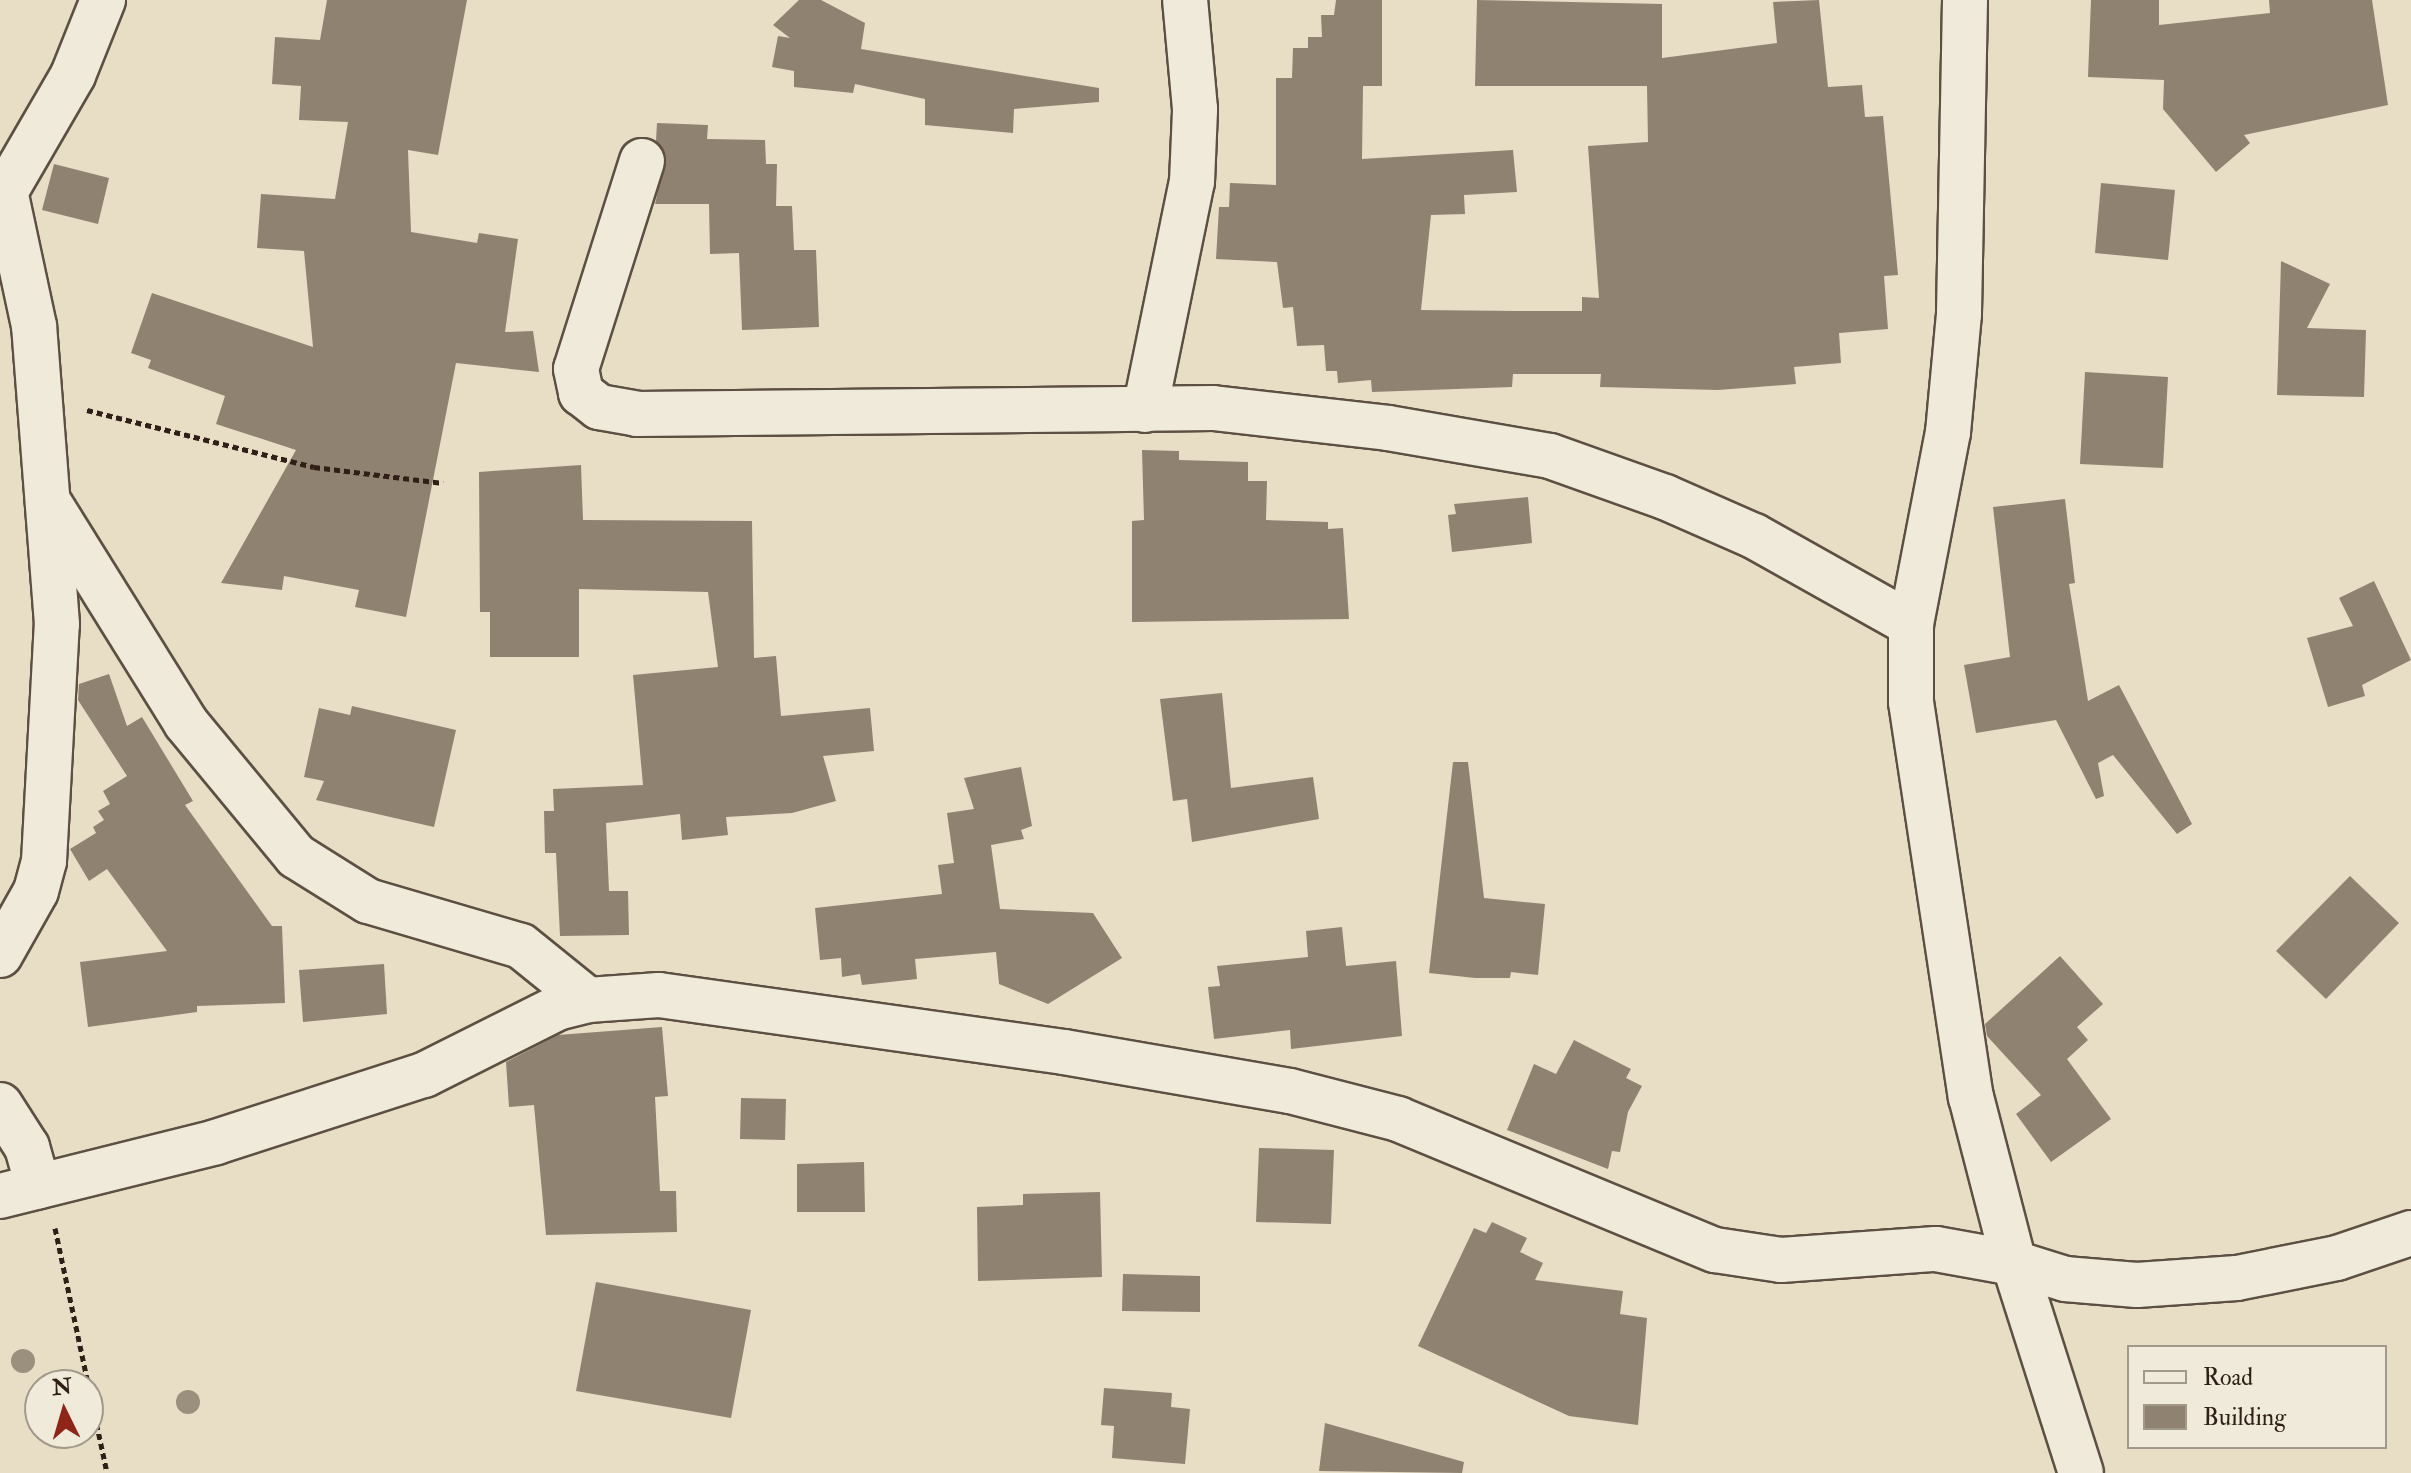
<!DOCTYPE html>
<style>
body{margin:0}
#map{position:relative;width:2411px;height:1473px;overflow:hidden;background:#e7dec5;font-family:"IM FELL Double Pica",serif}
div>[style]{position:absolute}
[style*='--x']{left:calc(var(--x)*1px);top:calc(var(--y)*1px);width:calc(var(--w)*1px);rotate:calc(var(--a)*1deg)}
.building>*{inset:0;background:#8f8271}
.path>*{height:5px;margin-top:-2.5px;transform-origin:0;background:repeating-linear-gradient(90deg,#2f1f16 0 6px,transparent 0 10px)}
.roads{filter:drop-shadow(2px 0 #5d4f42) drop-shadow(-2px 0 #5d4f42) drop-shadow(0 2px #5d4f42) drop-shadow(0 -2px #5d4f42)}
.street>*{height:44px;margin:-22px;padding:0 22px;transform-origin:22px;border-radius:22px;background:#efead9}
.trees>*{width:24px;height:24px;margin:-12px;border-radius:50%;background:#9b8f7d}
span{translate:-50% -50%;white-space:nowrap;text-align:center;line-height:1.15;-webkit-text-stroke:6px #efead9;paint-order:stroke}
.legend{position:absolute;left:2127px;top:1345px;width:260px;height:104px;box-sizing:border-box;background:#efead9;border:2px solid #a2998b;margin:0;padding:10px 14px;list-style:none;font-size:24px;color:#2f1f16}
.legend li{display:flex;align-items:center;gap:16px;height:40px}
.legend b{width:40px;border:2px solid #a2998b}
.north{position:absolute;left:24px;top:1369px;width:80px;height:80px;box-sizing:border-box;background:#efead9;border:2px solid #a2998b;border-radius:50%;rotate:355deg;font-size:22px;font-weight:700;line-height:32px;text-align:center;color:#2f1f16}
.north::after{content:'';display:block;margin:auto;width:28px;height:36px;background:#8f2418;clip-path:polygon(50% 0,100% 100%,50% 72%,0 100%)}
</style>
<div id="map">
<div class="building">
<i style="clip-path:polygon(327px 0,467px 0,438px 155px,408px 150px,411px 232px,477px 243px,479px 233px,518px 239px,505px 332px,533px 331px,539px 372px,456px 363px,406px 617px,355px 607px,359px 590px,284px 576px,282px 590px,221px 583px,296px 450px,216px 424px,225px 396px,148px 368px,151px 360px,131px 353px,152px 293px,313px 347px,304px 251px,257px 248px,261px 194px,335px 199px,348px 122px,299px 120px,301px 86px,272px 84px,275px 37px,320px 40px)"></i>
<i style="clip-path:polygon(799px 0,821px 0,865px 23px,861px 49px,1099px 88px,1099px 102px,1014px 109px,1013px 133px,925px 125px,925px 99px,855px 84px,853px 93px,794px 87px,794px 71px,772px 67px,778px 36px,790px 38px,773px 25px)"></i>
<i style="clip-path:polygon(1336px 0,1382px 0,1382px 86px,1363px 86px,1362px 159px,1513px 150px,1517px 192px,1464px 195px,1465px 214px,1431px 215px,1421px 310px,1516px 311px,1582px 311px,1582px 297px,1599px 298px,1588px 146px,1648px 142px,1647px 86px,1475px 86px,1477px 0,1662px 4px,1662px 58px,1777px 43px,1773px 2px,1819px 0,1828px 87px,1862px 85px,1865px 117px,1883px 116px,1898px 275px,1884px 276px,1888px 329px,1839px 333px,1841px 363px,1794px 367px,1796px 384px,1718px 390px,1600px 387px,1601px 374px,1513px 374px,1512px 387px,1372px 392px,1371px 380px,1338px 383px,1337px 371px,1326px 371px,1324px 345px,1297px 346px,1293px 307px,1283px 308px,1277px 262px,1216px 259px,1219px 207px,1229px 207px,1230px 183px,1276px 185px,1276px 78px,1292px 78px,1293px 48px,1308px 48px,1308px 37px,1322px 37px,1321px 15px,1334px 15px)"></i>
<i style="clip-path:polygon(2091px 0,2159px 0,2159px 25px,2270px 13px,2269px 0,2372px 0,2388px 105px,2244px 135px,2250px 143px,2216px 172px,2163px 109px,2164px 80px,2088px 77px)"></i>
<i style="clip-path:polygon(657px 123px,708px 125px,707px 139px,765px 140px,766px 164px,777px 164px,776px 206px,792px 206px,794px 250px,816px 250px,819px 327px,742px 330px,739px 253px,710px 254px,709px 204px,655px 204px,666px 156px,656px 141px)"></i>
<i style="clip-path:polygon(54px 164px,109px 178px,98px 224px,42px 210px)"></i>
<i style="clip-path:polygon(2101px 183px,2175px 190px,2168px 260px,2095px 253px)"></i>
<i style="clip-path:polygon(2281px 261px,2330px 284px,2307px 328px,2366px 330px,2364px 397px,2277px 395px)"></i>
<i style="clip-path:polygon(2085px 372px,2168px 377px,2163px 468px,2080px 464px)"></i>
<i style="clip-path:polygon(1142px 450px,1179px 451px,1179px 460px,1248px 462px,1248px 481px,1267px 481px,1266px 520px,1328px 522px,1328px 529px,1343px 528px,1349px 619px,1132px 622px,1132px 521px,1144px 520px)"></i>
<i style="clip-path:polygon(581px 465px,583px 520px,752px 521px,754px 658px,776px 656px,781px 716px,870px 708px,874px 751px,823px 756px,836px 801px,792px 813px,726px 817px,728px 835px,682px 840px,680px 814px,606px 823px,609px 891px,628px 891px,629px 935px,560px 936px,556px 853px,545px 853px,544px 811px,554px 811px,553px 789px,643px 785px,633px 675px,718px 667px,708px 592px,579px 589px,579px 657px,490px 657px,490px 612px,480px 612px,479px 472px)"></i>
<i style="clip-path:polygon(1528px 497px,1532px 543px,1452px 552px,1448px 515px,1456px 514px,1454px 504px)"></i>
<i style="clip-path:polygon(2065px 499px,2075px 583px,2069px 584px,2088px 701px,2119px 685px,2192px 824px,2177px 834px,2113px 755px,2098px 763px,2104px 796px,2096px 799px,2056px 720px,1976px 733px,1964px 665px,2010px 657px,1993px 507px)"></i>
<i style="clip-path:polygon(2374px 581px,2411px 660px,2362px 685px,2365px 696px,2328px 707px,2307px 638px,2353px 626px,2339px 598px)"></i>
<i style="clip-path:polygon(109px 674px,127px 726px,142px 717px,193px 801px,185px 805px,272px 926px,282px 926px,285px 1003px,197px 1006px,197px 1012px,88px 1027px,80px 962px,167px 951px,107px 869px,89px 881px,70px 849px,96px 833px,93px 827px,104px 820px,98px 811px,110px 804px,103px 791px,127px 776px,78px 700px,79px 684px)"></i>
<i style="clip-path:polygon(1222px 693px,1231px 788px,1313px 777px,1319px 819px,1192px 842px,1187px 799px,1173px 801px,1160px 699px)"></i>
<i style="clip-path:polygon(352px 706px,456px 730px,434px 827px,316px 800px,324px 781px,304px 777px,319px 708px,350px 715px)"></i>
<i style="clip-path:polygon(1453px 762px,1468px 762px,1484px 898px,1545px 904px,1538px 975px,1511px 972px,1510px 978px,1475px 978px,1429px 973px)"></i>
<i style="clip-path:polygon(1021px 767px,1032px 826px,1021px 830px,1024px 839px,991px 845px,1000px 909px,1093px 913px,1122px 958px,1048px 1004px,999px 984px,996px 952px,915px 959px,917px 979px,862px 985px,860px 974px,842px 977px,841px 958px,820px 960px,815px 908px,942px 894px,938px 865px,954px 863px,947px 813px,974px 809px,964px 778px)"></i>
<i style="clip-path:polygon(2350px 876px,2399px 923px,2326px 999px,2276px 951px)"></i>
<i style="clip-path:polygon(1342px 927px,1346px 966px,1396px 961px,1402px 1036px,1291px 1049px,1290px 1030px,1214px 1039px,1208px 987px,1220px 986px,1217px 966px,1308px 957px,1306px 931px)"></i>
<i style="clip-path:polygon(2060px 956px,2103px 1004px,2077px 1027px,2088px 1040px,2067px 1059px,2111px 1119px,2051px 1162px,2016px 1114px,2041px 1095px,1987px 1036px,1985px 1024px)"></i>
<i style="clip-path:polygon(384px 964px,387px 1014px,303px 1022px,299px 970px)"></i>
<i style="clip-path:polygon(662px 1027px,668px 1096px,655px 1097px,660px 1191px,676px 1191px,677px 1232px,546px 1235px,534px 1105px,509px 1107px,506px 1062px,558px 1035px)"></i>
<i style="clip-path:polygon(1574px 1040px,1631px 1069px,1626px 1078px,1642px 1086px,1628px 1112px,1620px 1152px,1612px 1151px,1608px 1169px,1507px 1130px,1534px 1064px,1556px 1074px)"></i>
<i style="clip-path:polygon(741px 1098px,786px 1099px,785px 1140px,740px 1139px)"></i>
<i style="clip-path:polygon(1259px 1148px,1334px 1150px,1331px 1224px,1256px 1222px)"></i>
<i style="clip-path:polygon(864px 1162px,865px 1212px,797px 1212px,797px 1164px)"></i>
<i style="clip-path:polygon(1100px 1192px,1102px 1277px,978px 1281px,977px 1207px,1023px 1205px,1023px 1194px)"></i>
<i style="clip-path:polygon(1492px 1222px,1527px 1238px,1520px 1252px,1543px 1263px,1535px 1280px,1623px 1291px,1620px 1314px,1647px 1318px,1638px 1425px,1569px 1416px,1418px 1346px,1474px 1228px,1486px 1233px)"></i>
<i style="clip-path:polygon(1123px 1274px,1200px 1276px,1200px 1312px,1122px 1311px)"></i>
<i style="clip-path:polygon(596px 1282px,751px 1310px,731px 1418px,576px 1391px)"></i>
<i style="clip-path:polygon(1104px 1388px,1172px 1393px,1171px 1407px,1190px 1409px,1185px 1464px,1112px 1458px,1114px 1426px,1101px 1425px)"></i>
<i style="clip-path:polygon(1325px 1423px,1464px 1462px,1462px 1473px,1319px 1471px)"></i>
</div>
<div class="path">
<i style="--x:87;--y:410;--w:234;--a:14.1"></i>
<i style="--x:314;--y:467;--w:130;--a:7.1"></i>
<i style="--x:55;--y:1228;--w:250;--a:78"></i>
</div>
<div class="roads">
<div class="street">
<i style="--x:1965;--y:0;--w:314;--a:91.1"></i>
<i style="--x:1959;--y:314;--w:119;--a:95.3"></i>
<i style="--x:1948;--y:432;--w:196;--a:100.9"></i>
<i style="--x:1911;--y:624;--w:78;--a:90"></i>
<i style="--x:1911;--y:702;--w:400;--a:81.4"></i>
<i style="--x:1971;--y:1097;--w:171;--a:75.5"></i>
<i style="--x:2014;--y:1263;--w:220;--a:72.3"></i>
<i style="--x:642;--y:161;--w:218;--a:107.6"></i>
<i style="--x:576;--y:369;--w:25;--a:78"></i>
<i style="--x:581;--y:393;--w:23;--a:38"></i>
<i style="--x:599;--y:407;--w:39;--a:10"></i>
<i style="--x:637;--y:414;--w:576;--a:-0.6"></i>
<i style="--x:1213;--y:408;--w:176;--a:6.5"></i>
<i style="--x:1388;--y:428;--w:164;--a:9.8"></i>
<i style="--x:1550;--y:456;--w:122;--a:19.6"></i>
<i style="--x:1665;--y:497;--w:97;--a:23.7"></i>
<i style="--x:1754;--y:536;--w:180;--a:29.3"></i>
<i style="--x:0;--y:201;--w:146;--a:-59.9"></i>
<i style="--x:73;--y:75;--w:81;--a:-68.2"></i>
<i style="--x:1145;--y:410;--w:233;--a:-78.4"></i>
<i style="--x:1192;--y:182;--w:73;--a:-87.6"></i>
<i style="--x:1195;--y:109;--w:109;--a:-95.2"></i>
<i style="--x:48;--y:501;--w:261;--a:58.1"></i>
<i style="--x:186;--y:723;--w:173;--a:50.4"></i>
<i style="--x:296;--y:856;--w:85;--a:32"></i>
<i style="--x:368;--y:901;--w:159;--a:16.4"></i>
<i style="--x:521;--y:946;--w:86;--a:38.9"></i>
<i style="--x:0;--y:955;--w:73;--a:-60.6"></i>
<i style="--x:36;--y:891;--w:31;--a:-75"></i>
<i style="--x:44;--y:861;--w:237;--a:-86.9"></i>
<i style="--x:57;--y:624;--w:299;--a:-94.4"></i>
<i style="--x:34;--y:326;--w:134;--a:-102.1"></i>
<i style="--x:0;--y:1105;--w:50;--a:57.3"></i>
<i style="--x:27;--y:1147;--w:41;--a:74.2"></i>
<i style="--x:0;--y:1196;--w:223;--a:-14"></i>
<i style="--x:216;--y:1142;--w:219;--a:-17.9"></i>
<i style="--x:424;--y:1075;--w:149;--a:-26.7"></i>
<i style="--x:557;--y:1008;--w:32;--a:-14"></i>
<i style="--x:588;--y:1000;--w:71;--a:-4"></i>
<i style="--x:659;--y:995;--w:409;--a:8"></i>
<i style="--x:1064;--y:1052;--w:229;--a:9.8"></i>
<i style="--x:1290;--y:1091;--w:112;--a:14.5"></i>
<i style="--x:1398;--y:1119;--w:343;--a:22.5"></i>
<i style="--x:1715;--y:1250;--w:67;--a:8.6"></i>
<i style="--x:1781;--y:1260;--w:155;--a:-4.1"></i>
<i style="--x:1936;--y:1249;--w:79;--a:10.2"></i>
<i style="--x:2014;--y:1263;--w:53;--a:17.4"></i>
<i style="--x:2065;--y:1279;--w:72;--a:4.8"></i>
<i style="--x:2137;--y:1285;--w:100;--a:-4"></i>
<i style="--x:2237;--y:1278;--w:102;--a:-11.3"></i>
<i style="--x:2337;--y:1258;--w:78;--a:-18.7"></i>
</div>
</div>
<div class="trees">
<i style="left:23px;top:1361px"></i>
<i style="left:188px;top:1402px"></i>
</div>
<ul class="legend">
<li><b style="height:10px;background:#efead9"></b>Road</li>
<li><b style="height:22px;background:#8f8271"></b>Building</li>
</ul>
<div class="north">N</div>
</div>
